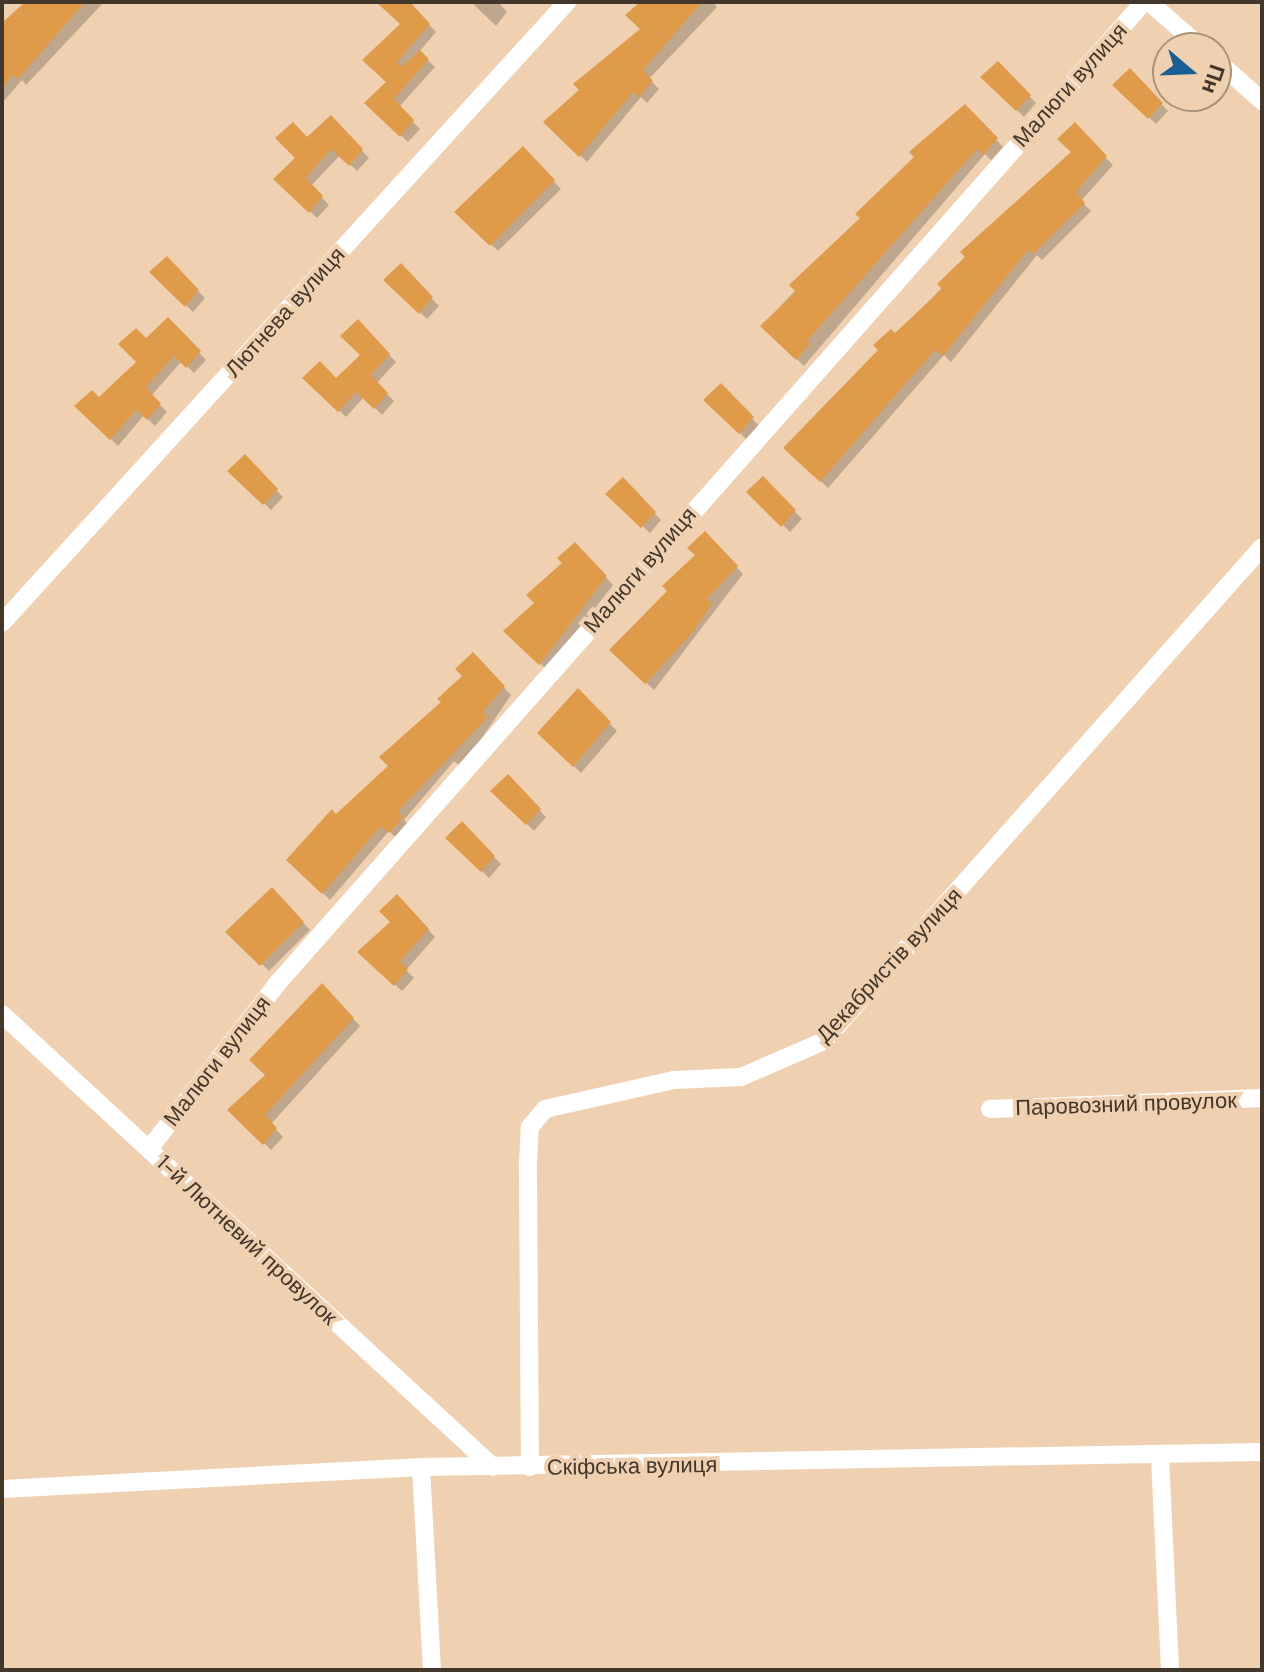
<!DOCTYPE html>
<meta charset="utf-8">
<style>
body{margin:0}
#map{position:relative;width:1264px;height:1672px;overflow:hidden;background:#efd1b2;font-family:"DM Sans",sans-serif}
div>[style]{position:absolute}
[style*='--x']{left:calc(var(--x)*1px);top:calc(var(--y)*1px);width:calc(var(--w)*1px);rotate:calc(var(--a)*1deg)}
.shadow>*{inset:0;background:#0003}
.building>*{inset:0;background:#df9a4a}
.minor>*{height:18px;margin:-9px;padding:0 9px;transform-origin:9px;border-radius:9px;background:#fff}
span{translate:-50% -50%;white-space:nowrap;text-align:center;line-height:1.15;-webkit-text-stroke:8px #efd1b2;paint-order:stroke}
.street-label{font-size:22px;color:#43362a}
.frame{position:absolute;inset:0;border:4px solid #43362a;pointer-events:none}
.north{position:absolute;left:1152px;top:32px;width:80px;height:80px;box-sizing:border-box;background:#efd1b2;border:2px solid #aa937c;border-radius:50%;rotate:109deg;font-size:22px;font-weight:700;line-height:32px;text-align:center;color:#43362a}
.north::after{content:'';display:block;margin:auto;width:28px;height:36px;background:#1b5e93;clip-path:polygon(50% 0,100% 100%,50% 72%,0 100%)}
</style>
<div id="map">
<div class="shadow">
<i style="clip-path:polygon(26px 2px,104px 2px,26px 85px,22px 80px,2px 103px,2px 26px)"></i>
<i style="clip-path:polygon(387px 2px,407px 2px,436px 32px,419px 52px,435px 67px,399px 107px,420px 129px,408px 142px,367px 103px,389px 83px,402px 25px)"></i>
<i style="clip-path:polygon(471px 2px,498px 2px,507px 12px,496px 26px)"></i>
<i style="clip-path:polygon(642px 2px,713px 2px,717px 7px,649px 79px,659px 89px,647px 103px,641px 97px,587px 162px,546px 122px,642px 29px)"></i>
<i style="clip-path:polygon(998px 63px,1036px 103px,1024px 117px,983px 77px)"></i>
<i style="clip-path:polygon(1130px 71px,1168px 111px,1156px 124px,1115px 85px)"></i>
<i style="clip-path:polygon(965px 107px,1003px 147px,991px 160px,985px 154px,804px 366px,762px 326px)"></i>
<i style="clip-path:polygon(331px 118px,369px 158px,357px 171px,340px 155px,311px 186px,329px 205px,317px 218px,276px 179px)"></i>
<i style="clip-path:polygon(1074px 125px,1113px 165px,1081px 201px,1091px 211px,1042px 260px,1037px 255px,951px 362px,944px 355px,828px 488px,786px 448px,1074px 152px)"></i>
<i style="clip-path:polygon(523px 149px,561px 189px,498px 251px,457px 212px)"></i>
<i style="clip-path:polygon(167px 259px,205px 298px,193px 312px,152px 272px)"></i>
<i style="clip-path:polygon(401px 266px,439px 306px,427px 319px,386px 280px)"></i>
<i style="clip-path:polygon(168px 320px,206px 360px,194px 373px,182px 361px,151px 396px,167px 412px,155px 426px,144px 415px,118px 446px,77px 406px,99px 400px,139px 362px,146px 341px)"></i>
<i style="clip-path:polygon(358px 322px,396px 362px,377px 383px,394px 401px,382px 415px,364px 397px,346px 417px,305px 378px,336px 380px,362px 355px)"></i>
<i style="clip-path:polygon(721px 386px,759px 426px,747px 440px,706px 400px)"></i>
<i style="clip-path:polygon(245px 457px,283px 497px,271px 510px,230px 471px)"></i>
<i style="clip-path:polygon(763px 479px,802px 519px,790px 532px,749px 492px)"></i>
<i style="clip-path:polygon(623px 480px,661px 520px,650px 533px,608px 494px)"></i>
<i style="clip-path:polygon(705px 534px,743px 574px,654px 690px,612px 650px,670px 592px,698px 555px)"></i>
<i style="clip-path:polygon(575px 544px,613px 585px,547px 670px,506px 631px,537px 603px)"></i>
<i style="clip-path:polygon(473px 655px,511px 695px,473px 751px,460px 766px,454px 761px,404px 820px,409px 825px,397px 839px,389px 831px,330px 900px,289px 860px,391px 766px,465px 676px)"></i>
<i style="clip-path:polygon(578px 691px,617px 731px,581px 773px,540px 733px)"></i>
<i style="clip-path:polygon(508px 777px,546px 817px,534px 831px,493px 791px)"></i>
<i style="clip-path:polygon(462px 824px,501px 864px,489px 878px,448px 838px)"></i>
<i style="clip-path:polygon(272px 890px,310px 930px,269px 971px,228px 932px)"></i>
<i style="clip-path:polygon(397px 897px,435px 937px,406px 970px,414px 978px,402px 991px,360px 952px,393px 922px)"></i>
<i style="clip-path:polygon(322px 986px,360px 1026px,271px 1124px,283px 1137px,271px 1150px,230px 1110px,267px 1075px)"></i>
</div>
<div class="building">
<i style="clip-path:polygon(25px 2px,85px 2px,18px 79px,13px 75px,2px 88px,2px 23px)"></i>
<i style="clip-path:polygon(376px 2px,410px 2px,430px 24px,397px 62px,402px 67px,420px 50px,429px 59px,394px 99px,414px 120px,400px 137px,364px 103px,386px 82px,362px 60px,400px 24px)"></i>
<i style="clip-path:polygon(640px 2px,702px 2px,643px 70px,653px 81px,639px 97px,633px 92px,579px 157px,543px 122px,579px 90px,573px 84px,640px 29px,625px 15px)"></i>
<i style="clip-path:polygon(998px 61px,1031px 95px,1016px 111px,980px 77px)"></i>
<i style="clip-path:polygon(1130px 68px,1163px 103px,1148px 119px,1112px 85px)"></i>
<i style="clip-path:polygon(965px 104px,998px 138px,983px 155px,977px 149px,807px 341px,810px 344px,796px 360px,760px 326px,796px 292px,789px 285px,860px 218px,855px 214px,914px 157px,909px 152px)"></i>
<i style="clip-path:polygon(331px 115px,363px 149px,349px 166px,331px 149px,306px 178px,323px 196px,309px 213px,273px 179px,295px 158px,275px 138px,293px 122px,307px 137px)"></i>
<i style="clip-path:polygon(1075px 122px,1107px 156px,1076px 192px,1085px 203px,1033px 254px,1028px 250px,943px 356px,935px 350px,820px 482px,783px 448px,878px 350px,873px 345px,891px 329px,895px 333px,942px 289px,937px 284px,965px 257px,960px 252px,1071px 152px,1057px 139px)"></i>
<i style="clip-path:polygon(523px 146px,555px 180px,490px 246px,454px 212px)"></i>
<i style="clip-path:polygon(167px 256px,199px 290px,185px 307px,149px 272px)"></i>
<i style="clip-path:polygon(401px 263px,433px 297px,419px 314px,383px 280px)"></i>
<i style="clip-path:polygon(168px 317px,201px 351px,186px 368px,174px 356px,146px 387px,161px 404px,147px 420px,136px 410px,110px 440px,74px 406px,92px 390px,99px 397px,136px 362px,118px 344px,136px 328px,146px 338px)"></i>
<i style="clip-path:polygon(358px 319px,390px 354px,371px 375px,388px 393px,374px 409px,356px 392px,338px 412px,302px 378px,320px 361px,336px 378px,360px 355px,340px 336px)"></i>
<i style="clip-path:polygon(721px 383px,754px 417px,739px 434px,703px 400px)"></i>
<i style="clip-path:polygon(245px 454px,278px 489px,263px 505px,227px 471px)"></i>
<i style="clip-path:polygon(763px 476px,796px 510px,781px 527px,746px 492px)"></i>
<i style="clip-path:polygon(623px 477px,656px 512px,641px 528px,605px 494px)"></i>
<i style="clip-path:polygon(705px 531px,738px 566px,707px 599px,712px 604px,692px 633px,645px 684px,609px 650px,667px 591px,662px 586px,695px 555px,687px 548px)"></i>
<i style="clip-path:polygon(575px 542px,607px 576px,539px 665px,503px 631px,534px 603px,526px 595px,562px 563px,557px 558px)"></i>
<i style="clip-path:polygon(473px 652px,505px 686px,483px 712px,488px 717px,398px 811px,403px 817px,389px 833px,381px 826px,322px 894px,286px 860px,332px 809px,336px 814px,388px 766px,379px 757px,441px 702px,437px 699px,462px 676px,455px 669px)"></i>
<i style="clip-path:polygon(578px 688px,611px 722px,573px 767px,537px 733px)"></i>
<i style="clip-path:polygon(508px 774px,541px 809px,526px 825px,490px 791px)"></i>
<i style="clip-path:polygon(462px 821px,495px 856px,481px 872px,445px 838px)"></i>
<i style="clip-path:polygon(272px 887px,304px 922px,260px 966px,225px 932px)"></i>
<i style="clip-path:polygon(397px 894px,429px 929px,400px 961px,408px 969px,394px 986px,357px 952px,390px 922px,379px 911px)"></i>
<i style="clip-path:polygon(322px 983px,354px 1018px,265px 1115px,277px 1128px,263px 1145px,227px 1110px,265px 1075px,249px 1060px)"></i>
</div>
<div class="minor">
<i style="--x:1149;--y:2;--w:70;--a:41"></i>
<i style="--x:1216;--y:60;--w:62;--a:41.7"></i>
<i style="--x:2;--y:623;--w:840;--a:-47.7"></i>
<i style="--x:2;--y:1014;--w:668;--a:42.69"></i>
<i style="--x:990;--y:1109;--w:272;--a:-2.3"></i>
<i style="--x:149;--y:1149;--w:207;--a:-52.2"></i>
<i style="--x:276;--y:985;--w:1311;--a:-48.56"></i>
<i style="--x:1160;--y:1457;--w:213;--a:87.3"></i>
<i style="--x:421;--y:1467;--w:203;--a:86.9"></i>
<i style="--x:530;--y:1467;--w:305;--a:-90.4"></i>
<i style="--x:528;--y:1162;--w:35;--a:-87"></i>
<i style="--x:530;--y:1127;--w:23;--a:-50"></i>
<i style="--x:545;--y:1109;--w:132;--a:-12.7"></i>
<i style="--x:674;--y:1080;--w:67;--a:-2.6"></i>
<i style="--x:741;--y:1077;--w:90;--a:-23.4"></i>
<i style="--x:824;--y:1041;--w:660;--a:-48.44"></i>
<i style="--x:2;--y:1489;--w:420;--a:-3"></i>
<i style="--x:421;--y:1467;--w:841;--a:-1.02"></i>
</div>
<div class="street-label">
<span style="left:1070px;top:85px;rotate:-48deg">Малюги вулиця</span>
<span style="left:285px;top:312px;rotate:-48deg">Лютнева вулиця</span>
<span style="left:640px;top:570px;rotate:-49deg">Малюги вулиця</span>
<span style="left:889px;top:965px;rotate:-47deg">Декабристів вулиця</span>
<span style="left:217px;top:1061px;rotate:-52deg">Малюги вулиця</span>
<span style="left:1126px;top:1104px;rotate:-2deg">Паровозний провулок</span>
<span style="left:247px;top:1240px;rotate:43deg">1-й Лютневий провулок</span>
<span style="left:632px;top:1466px;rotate:-1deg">Скіфська вулиця</span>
</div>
<div class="frame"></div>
<div class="north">Пн</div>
</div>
